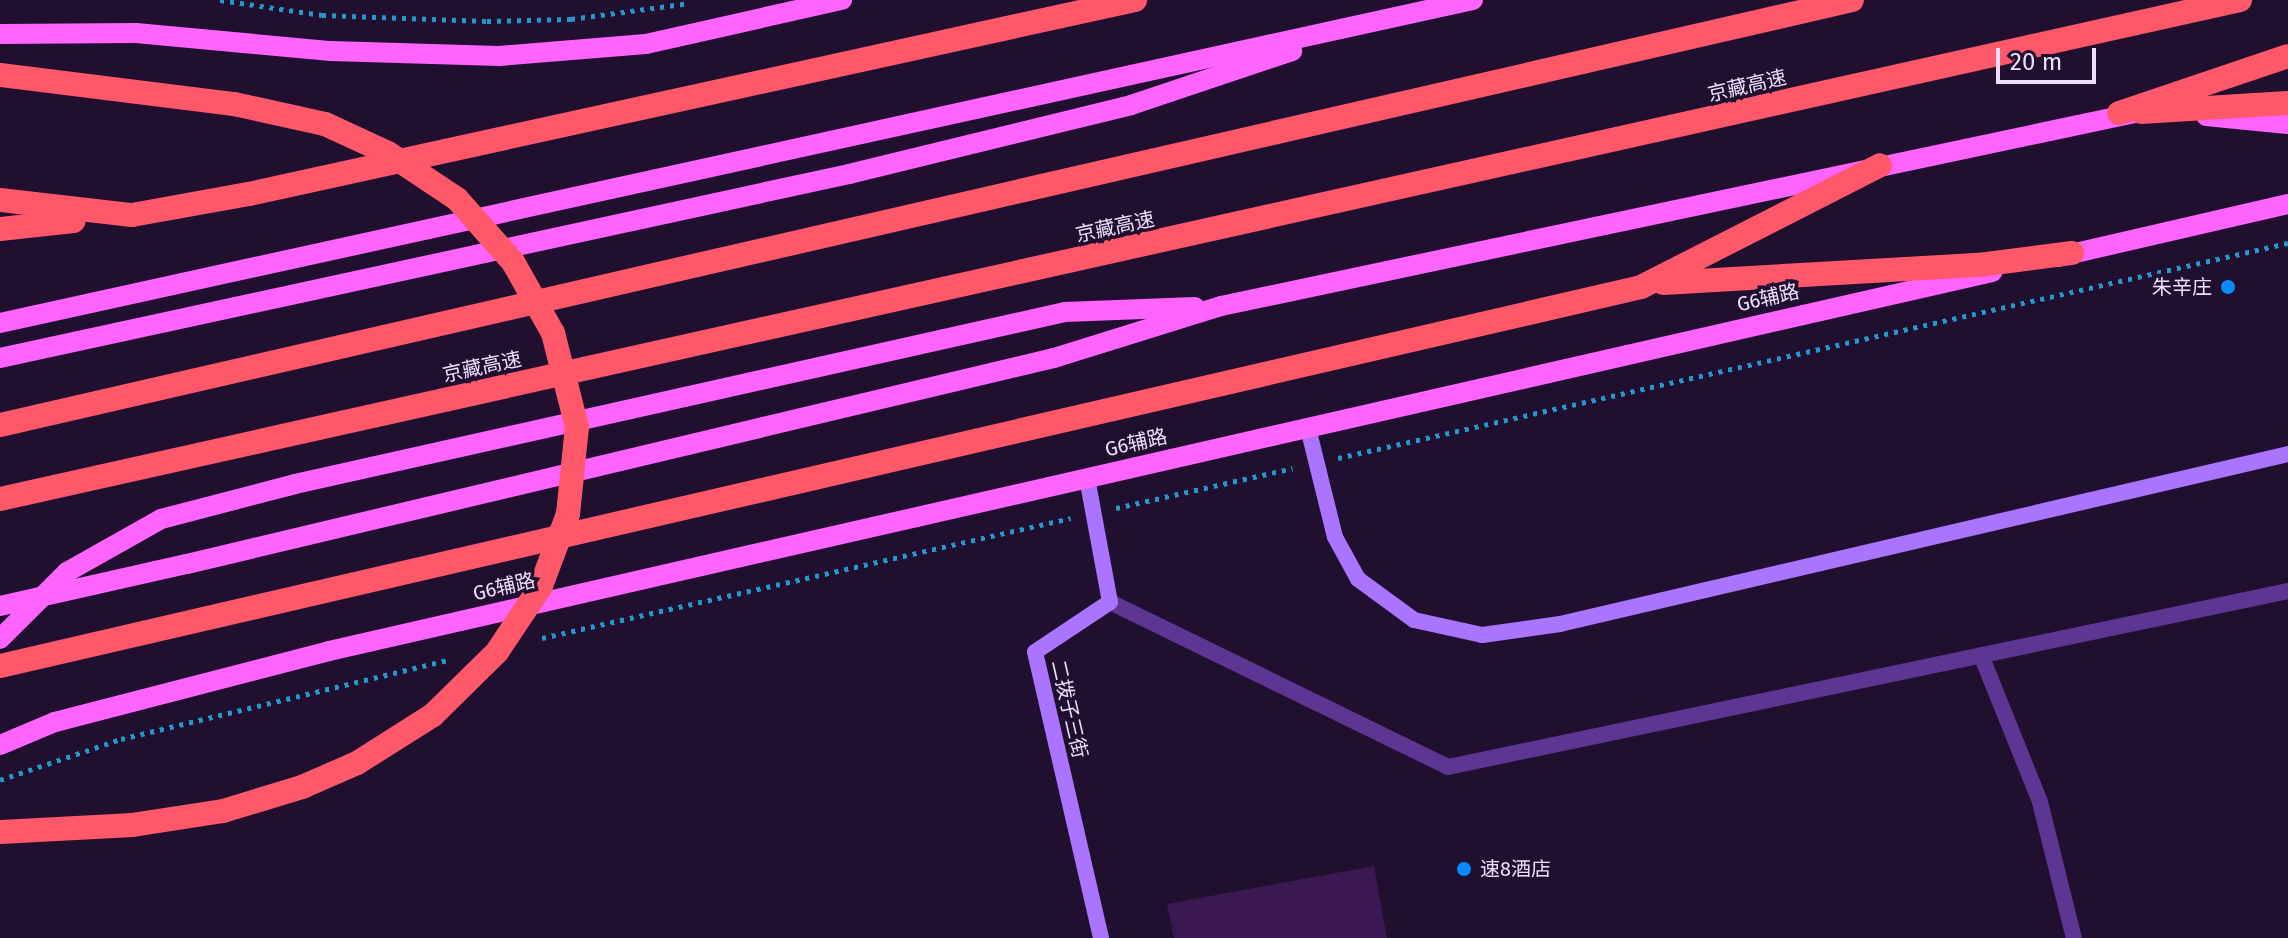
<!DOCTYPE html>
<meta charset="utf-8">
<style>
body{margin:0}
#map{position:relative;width:2288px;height:938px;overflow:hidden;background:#200f2f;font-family:"Fira Sans","Noto Sans SC",sans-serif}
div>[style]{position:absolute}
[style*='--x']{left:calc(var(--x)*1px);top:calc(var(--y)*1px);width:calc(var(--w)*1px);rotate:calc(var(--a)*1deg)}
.building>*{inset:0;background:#3a1952}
.path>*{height:5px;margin-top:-2.5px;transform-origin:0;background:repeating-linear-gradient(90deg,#2497cc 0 4px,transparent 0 10px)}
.street>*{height:16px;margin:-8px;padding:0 8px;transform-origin:8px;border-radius:8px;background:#5c3692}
.secondary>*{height:16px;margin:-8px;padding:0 8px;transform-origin:8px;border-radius:8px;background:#ab74ff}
.primary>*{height:20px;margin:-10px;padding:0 10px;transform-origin:10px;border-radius:10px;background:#ff64ff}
.highway>*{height:24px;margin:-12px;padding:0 12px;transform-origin:12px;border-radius:12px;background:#ff586a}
.primary-bridge>*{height:20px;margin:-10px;padding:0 10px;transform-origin:10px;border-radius:10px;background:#ff64ff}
.highway-bridge>*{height:24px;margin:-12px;padding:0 12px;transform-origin:12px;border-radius:12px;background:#ff586a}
.dots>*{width:22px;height:22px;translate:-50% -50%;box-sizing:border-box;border:4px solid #200f2f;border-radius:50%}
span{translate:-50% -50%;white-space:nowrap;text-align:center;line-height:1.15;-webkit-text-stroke:7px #200f2f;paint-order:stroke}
.street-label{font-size:20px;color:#edf}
.poi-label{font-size:20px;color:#edf}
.right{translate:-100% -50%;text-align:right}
.left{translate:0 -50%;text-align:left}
.scale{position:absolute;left:1996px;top:48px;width:100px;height:36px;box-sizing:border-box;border:4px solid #edf;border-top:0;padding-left:10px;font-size:24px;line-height:28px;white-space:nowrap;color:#edf;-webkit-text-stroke:6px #200f2f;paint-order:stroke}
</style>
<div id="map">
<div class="building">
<i style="clip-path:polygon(1374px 866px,1387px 938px,1174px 938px,1167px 904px)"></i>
</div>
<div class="path">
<i style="--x:220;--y:0;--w:103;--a:8.4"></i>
<i style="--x:322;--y:15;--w:165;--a:2.1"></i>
<i style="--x:487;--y:21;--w:84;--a:-1.4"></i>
<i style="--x:571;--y:19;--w:120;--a:-7.7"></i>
<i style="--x:1338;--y:458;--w:974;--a:-12.75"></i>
<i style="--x:1116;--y:508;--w:181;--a:-12.7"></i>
<i style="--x:542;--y:638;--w:542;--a:-12.78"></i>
<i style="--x:0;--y:780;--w:128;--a:-18.7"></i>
<i style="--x:121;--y:739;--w:335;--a:-13.6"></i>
</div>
<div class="street">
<i style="--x:1110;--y:602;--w:376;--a:26"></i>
<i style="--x:1448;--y:767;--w:858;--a:-11.83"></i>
<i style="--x:1981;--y:655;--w:158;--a:68.1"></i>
<i style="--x:2040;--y:802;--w:140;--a:76"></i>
</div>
<div class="secondary">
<i style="--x:1308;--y:428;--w:112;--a:76.1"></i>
<i style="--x:1335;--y:537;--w:48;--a:61.3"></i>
<i style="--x:1358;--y:579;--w:69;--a:36.2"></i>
<i style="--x:1414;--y:620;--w:70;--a:12.4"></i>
<i style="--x:1482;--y:635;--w:79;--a:-8"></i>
<i style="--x:1560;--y:624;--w:748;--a:-13.14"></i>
<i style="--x:1087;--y:478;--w:126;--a:79.5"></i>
<i style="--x:1110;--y:602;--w:90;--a:146.3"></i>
<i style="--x:1035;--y:652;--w:294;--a:77"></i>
</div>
<div class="primary">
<i style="--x:0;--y:34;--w:136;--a:-0.4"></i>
<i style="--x:136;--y:33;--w:196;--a:5.3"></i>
<i style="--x:331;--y:51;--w:168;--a:1.7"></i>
<i style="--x:499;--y:56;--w:147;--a:-4.7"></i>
<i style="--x:646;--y:44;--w:201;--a:-12.7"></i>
<i style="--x:2206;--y:116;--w:82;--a:5.6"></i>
<i style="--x:2058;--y:257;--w:236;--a:-13"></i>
<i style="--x:0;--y:323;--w:1508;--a:-12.37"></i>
<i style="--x:0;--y:358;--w:869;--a:-12.23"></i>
<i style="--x:849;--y:174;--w:290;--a:-13.7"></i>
<i style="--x:1131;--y:105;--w:170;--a:-18.5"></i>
<i style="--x:187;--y:564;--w:891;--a:-13.37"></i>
<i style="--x:1054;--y:358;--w:175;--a:-17.3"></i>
<i style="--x:1221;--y:306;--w:934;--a:-11.92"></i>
<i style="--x:0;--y:639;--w:95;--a:-45"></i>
<i style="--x:67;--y:572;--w:108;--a:-29.4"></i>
<i style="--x:161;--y:519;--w:138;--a:-14.6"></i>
<i style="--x:295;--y:484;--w:789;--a:-12.59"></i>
<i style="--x:1065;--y:312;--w:130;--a:-2.2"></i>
<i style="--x:0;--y:745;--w:60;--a:-22.7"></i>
<i style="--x:55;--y:722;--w:283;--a:-14.5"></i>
<i style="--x:329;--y:651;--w:1706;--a:-12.84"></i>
</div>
<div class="highway">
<i style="--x:2141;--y:112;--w:147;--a:-3.5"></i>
<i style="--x:2119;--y:113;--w:178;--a:-18.6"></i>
<i style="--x:0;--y:200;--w:133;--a:6.5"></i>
<i style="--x:132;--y:215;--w:119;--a:-10.2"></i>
<i style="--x:249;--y:194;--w:907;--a:-12.35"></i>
<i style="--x:0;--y:229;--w:74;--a:-6.2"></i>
<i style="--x:1663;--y:283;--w:317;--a:-3.3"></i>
<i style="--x:1979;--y:265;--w:94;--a:-7.4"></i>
<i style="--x:0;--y:425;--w:1900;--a:-12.92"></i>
<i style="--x:0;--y:499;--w:2295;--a:-12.56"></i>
<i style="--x:0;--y:666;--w:1684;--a:-13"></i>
<i style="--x:1641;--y:287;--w:268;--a:-27"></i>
</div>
<div class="primary-bridge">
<i style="--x:0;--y:606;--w:192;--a:-12.7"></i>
</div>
<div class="highway-bridge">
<i style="--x:0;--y:75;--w:236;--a:7.1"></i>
<i style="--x:234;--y:104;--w:93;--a:12.4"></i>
<i style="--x:325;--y:124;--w:69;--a:24.7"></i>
<i style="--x:388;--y:153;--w:83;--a:33.7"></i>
<i style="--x:457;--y:199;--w:84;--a:48.4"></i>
<i style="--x:513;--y:262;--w:81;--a:60.6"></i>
<i style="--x:553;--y:333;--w:97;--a:75.7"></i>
<i style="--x:577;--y:427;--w:87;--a:95.9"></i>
<i style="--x:568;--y:514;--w:77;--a:110.6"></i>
<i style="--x:541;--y:586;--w:79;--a:123.7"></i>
<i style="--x:497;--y:652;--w:90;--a:135.5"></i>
<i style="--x:433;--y:715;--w:90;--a:147.7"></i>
<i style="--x:357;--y:763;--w:60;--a:156.4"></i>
<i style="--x:302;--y:787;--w:83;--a:163.1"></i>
<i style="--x:223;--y:811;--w:91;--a:171.2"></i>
<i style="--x:133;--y:825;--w:133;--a:177"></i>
</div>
<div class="dots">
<i style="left:2228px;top:287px;background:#098aff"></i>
<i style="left:1464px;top:869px;background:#098aff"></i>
</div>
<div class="street-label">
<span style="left:1747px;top:86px;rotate:-13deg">京藏高速</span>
<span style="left:1115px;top:227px;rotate:-12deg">京藏高速</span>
<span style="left:1768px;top:298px;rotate:-13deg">G6辅路</span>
<span style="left:482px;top:367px;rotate:-12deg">京藏高速</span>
<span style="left:1136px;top:443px;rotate:-13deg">G6辅路</span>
<span style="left:504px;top:587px;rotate:-13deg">G6辅路</span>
<span style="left:1069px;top:709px;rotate:77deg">二拨子三街</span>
</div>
<div class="poi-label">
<span class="right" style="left:2212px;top:287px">朱辛庄</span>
<span class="left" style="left:1480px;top:869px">速8酒店</span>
</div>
<div class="scale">20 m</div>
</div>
